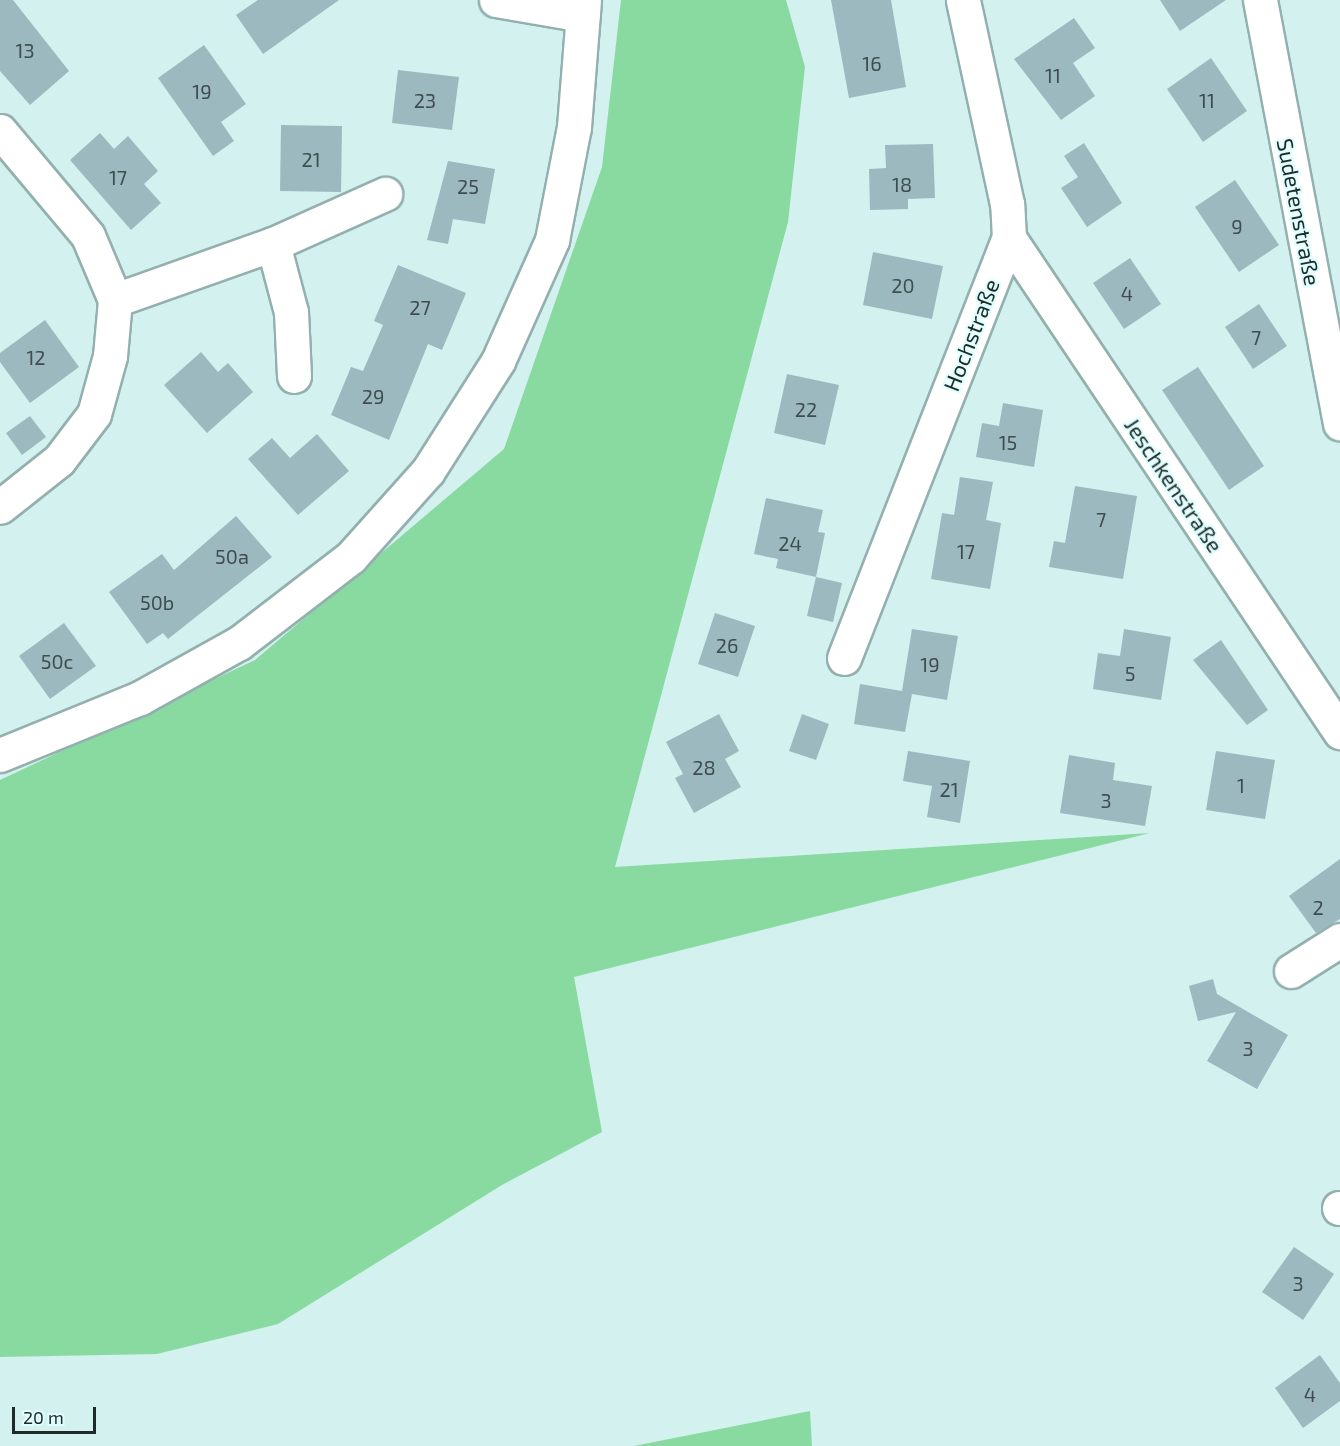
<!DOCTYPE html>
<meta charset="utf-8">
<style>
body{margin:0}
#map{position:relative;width:1340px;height:1446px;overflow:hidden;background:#d2f1ef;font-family:"Exo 2",sans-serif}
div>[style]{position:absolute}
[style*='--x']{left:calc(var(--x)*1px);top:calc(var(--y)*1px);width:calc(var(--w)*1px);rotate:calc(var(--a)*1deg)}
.green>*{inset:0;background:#89daa1}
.building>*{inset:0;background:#9db9c0}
.roads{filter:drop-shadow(2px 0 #93b0af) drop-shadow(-2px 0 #93b0af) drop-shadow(0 2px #93b0af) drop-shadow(0 -2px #93b0af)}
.minor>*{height:33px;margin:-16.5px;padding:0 16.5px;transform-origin:16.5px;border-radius:16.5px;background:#fff}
span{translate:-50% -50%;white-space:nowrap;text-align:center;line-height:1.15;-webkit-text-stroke:4.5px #dffefd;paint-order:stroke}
.number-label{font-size:20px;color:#3e4d4f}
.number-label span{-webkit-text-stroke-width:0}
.street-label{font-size:22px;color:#1e2929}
.scale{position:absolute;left:12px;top:1407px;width:84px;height:27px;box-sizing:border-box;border:3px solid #1e2929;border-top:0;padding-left:8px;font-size:18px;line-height:21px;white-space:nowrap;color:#1e2929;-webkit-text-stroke:4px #dffefd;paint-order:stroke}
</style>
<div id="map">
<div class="green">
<i style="clip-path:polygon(621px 0,786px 0,805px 67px,788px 222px,615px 867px,1150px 833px,574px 977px,602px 1132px,502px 1185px,278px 1324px,157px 1354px,0 1357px,0 780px,255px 660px,504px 449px,602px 167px)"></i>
<i style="clip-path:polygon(810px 1411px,812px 1446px,634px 1446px)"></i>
</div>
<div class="building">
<i style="clip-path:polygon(0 0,13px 0,69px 71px,30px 105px,0 71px)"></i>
<i style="clip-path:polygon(258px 0,339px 0,263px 54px,236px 15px)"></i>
<i style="clip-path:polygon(831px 0,891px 0,906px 87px,849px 98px)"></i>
<i style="clip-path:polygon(1160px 0,1226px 0,1180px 31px)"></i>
<i style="clip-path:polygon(1074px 18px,1095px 48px,1073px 63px,1095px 96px,1061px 120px,1014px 59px)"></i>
<i style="clip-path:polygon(204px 45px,246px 104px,221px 122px,234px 141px,213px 156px,158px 78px)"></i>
<i style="clip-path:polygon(1211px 58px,1247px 111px,1203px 142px,1167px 89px)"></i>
<i style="clip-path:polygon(398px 70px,459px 77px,452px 130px,392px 123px)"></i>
<i style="clip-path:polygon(281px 125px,342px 126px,341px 192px,280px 191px)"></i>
<i style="clip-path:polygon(100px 133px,114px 149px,128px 136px,158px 171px,144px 184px,161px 203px,131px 230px,70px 160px)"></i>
<i style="clip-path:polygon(1084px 143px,1122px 203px,1087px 227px,1061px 188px,1078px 177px,1064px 156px)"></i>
<i style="clip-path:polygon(933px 144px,935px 198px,908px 199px,908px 209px,870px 210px,869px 169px,886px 168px,885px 145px)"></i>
<i style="clip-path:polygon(448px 161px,495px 169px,485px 224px,453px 219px,448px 244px,427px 240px)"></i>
<i style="clip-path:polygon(1235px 180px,1279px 245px,1239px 272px,1195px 207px)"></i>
<i style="clip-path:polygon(873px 252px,943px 266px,932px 319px,863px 305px)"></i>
<i style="clip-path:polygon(1130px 258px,1161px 304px,1124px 329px,1093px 283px)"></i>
<i style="clip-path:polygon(398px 265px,466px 293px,442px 350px,428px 344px,389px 440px,331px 415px,351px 367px,363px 371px,383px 325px,374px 321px)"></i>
<i style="clip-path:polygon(1259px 304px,1287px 346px,1253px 369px,1225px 327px)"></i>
<i style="clip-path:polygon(45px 320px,79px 367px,30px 403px,0 362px,0 353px)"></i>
<i style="clip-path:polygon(201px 352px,218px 372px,228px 363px,253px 392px,207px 433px,164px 385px)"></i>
<i style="clip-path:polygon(1198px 367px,1264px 466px,1229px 490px,1162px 390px)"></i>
<i style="clip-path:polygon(787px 374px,839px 385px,825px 445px,774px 433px)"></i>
<i style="clip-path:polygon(1003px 403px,1043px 410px,1034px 467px,976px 457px,982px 423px,999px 426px)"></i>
<i style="clip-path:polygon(30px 416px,46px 437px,22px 455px,6px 433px)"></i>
<i style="clip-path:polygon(317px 434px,349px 471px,298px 515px,248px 459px,272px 438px,290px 458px)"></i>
<i style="clip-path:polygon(960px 477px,993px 482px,986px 520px,1001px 523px,990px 589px,931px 579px,942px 513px,954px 515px)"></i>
<i style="clip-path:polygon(1075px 486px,1137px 496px,1123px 579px,1049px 567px,1054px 541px,1065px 543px)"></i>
<i style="clip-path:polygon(766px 498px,823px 510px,818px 532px,825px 533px,816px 577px,776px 568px,778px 559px,754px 554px)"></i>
<i style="clip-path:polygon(236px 516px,272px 557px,168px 639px,163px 633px,147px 644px,109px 592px,162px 554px,174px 570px)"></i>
<i style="clip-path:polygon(816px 577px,842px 583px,833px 622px,807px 616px)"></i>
<i style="clip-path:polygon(715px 613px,755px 626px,738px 677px,698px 664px)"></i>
<i style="clip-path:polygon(64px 623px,96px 666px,50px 699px,19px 656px)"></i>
<i style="clip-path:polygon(912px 629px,958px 636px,947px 700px,912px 694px,905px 732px,854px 724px,860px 684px,902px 691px)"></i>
<i style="clip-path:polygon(1124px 629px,1171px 637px,1161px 700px,1093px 689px,1098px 653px,1120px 656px)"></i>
<i style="clip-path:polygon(1221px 640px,1268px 710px,1247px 725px,1193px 660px)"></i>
<i style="clip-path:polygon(719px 714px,739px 751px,725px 759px,741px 787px,694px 813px,675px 778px,683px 774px,666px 742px)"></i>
<i style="clip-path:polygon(802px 714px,829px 724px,816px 760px,789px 751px)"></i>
<i style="clip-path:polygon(908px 751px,970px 761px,960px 823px,927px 817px,932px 786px,903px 781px)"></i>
<i style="clip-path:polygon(1216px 751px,1275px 760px,1265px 819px,1206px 810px)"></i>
<i style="clip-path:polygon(1069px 755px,1115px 763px,1113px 780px,1152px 786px,1145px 826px,1060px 813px)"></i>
<i style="clip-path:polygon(1340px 859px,1340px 919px,1316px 933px,1289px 896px)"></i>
<i style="clip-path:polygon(1213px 979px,1217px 994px,1288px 1035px,1257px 1089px,1207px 1061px,1236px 1012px,1198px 1021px,1189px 986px)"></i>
<i style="clip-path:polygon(1294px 1247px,1334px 1274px,1303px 1320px,1262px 1292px)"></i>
<i style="clip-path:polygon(1320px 1355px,1340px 1383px,1340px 1401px,1303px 1428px,1275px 1388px)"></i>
</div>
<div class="roads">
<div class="minor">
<i style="--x:496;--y:0;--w:88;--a:9.8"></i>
<i style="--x:1260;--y:0;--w:431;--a:79.3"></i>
<i style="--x:0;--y:131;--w:137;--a:50"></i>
<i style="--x:88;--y:236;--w:69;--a:67.1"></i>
<i style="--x:115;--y:300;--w:56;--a:95.1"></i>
<i style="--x:110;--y:356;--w:60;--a:105.4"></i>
<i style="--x:94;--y:414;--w:58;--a:127.3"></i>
<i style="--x:59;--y:460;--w:75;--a:141.5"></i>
<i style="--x:1009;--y:238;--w:595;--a:56.18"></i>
<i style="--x:273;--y:244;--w:70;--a:75.2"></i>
<i style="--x:291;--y:312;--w:64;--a:87.3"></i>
<i style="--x:115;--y:300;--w:168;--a:-19.5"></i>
<i style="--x:273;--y:244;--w:123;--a:-24.1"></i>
<i style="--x:844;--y:658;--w:451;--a:-68.6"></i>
<i style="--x:1009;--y:238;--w:34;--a:-93"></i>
<i style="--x:1007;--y:204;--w:209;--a:-102.2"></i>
<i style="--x:0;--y:755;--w:151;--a:-22.2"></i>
<i style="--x:140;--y:698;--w:113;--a:-29.1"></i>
<i style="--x:239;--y:643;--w:141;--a:-37.5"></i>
<i style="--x:351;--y:557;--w:115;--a:-48.2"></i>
<i style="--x:428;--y:471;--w:130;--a:-57.5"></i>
<i style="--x:498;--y:361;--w:133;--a:-65.9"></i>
<i style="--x:552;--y:240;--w:115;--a:-79"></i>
<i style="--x:574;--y:127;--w:127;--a:-85.5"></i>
<i style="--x:1291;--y:971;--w:58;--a:-32.3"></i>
<i style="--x:1339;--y:1208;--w:1;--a:0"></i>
</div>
</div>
<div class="number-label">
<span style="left:25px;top:50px">13</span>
<span style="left:872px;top:63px">16</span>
<span style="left:1053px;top:75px">11</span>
<span style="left:202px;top:91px">19</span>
<span style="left:425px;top:100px">23</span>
<span style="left:1207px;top:100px">11</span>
<span style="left:311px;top:159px">21</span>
<span style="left:118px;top:177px">17</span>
<span style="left:902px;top:184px">18</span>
<span style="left:468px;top:186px">25</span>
<span style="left:1237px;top:226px">9</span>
<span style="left:903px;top:285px">20</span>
<span style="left:1127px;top:293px">4</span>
<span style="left:420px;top:307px">27</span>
<span style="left:1256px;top:337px">7</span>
<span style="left:36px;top:357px">12</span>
<span style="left:373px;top:396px">29</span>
<span style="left:806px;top:409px">22</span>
<span style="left:1008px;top:442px">15</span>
<span style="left:1101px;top:519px">7</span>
<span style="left:790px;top:543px">24</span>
<span style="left:966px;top:551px">17</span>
<span style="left:232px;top:556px">50a</span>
<span style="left:157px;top:602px">50b</span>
<span style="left:727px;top:645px">26</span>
<span style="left:57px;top:661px">50c</span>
<span style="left:930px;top:664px">19</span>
<span style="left:1130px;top:673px">5</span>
<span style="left:704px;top:767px">28</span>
<span style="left:1241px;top:785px">1</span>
<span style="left:949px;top:789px">21</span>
<span style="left:1106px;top:800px">3</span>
<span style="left:1318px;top:907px">2</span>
<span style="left:1248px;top:1048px">3</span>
<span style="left:1298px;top:1283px">3</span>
<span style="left:1310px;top:1394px">4</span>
</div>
<div class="street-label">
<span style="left:1299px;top:212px;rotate:79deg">Sudetenstraße</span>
<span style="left:971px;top:335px;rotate:-69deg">Hochstraße</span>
<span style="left:1174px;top:485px;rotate:56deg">Jeschkenstraße</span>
</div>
<div class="scale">20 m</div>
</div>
